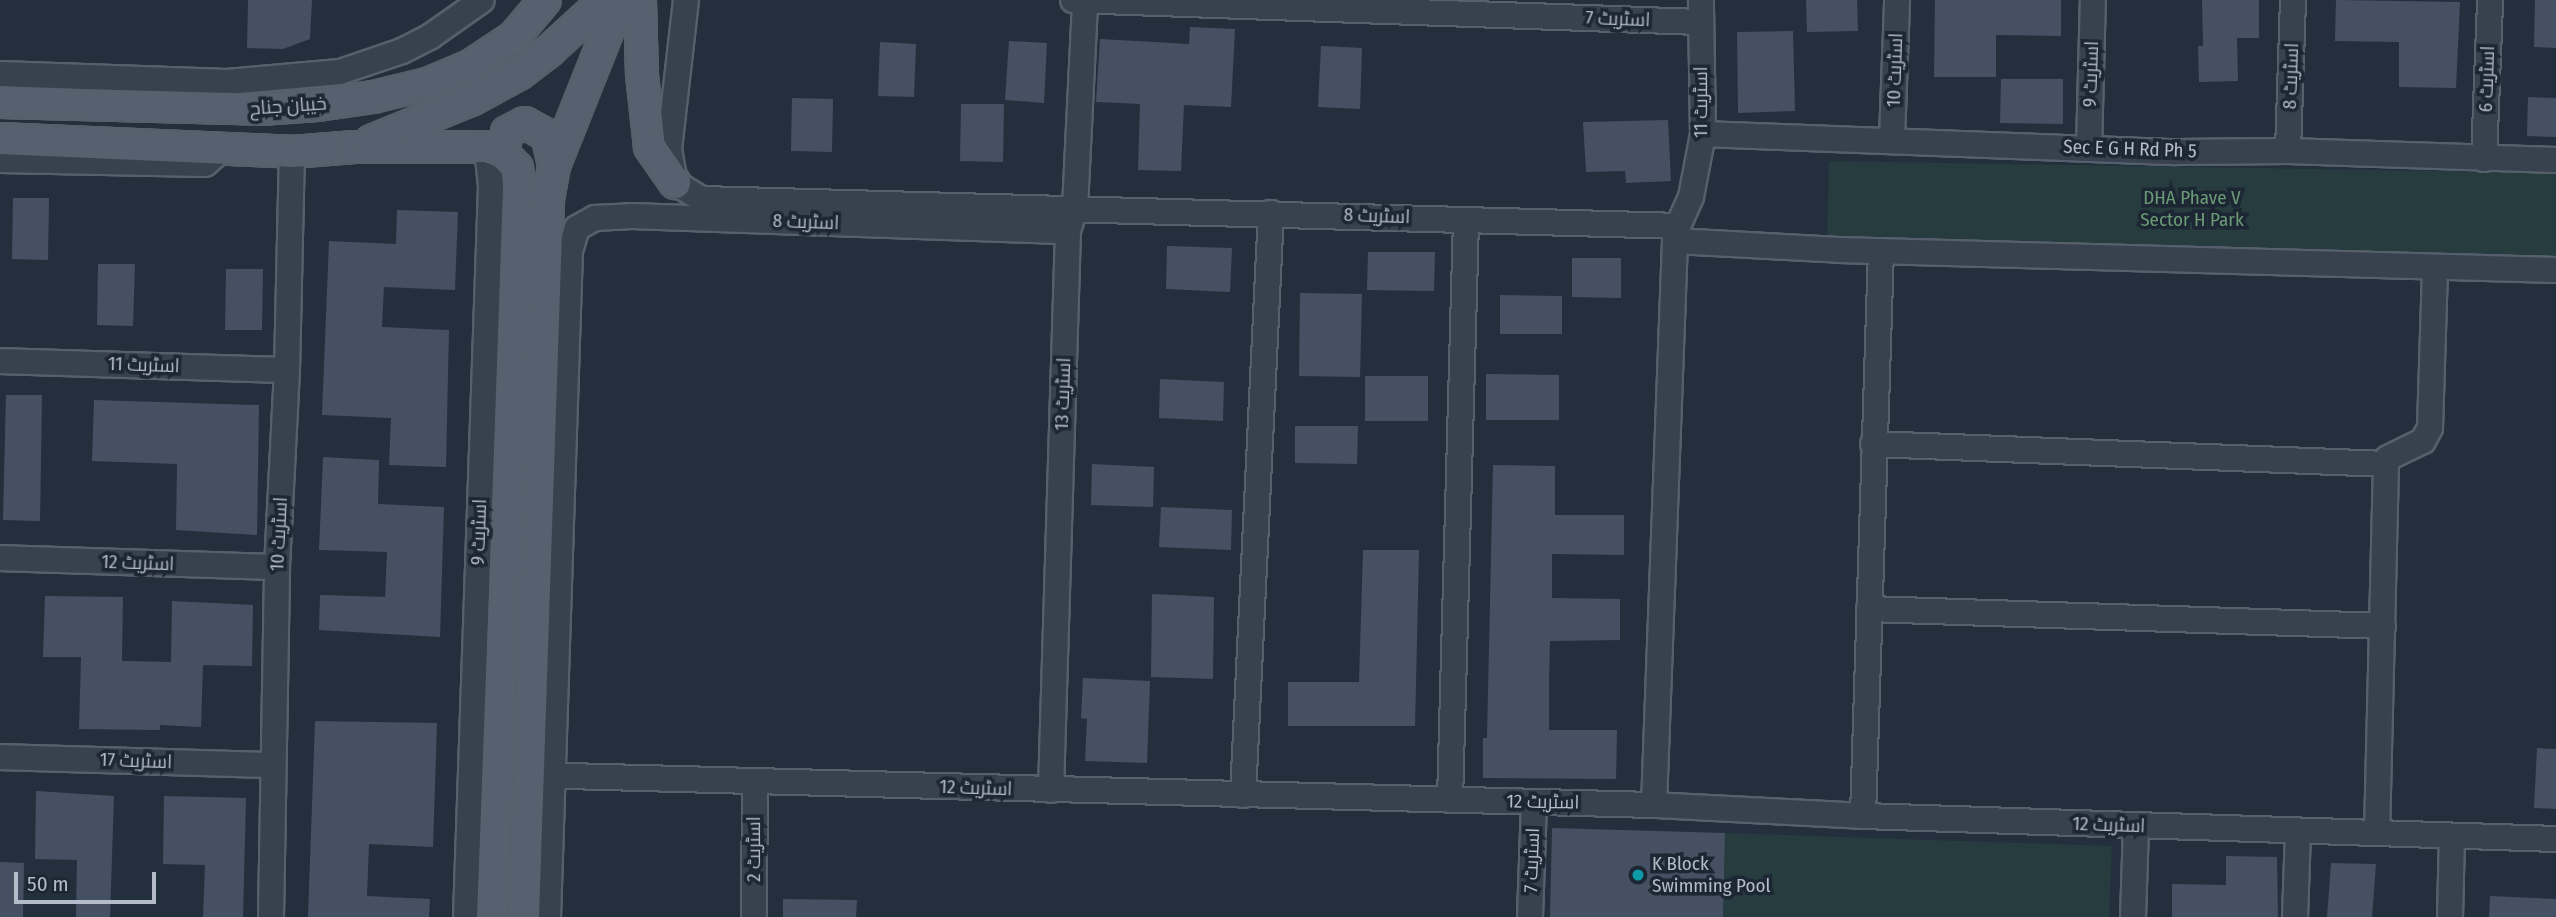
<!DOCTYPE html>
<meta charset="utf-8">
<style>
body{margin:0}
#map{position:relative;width:2556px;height:917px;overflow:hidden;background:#242f3e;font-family:"Fira Sans Condensed",Cairo,sans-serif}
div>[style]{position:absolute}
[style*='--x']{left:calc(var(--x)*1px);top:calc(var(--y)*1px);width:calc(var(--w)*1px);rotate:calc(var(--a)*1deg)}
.green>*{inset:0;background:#263c3f}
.building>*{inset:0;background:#455162}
.roads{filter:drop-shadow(2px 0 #565f6c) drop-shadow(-2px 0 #565f6c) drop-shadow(0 2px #565f6c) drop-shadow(0 -2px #565f6c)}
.minor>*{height:24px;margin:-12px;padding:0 12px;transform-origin:12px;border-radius:12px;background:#38414e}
.major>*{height:30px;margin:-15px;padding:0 15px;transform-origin:15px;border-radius:15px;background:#56606e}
.dots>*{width:19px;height:19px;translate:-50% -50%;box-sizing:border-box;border:4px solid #1d2633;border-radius:50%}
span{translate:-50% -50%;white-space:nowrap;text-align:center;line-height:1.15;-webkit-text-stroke:7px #1d2633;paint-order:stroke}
.street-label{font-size:19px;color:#b4bcc9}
.park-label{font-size:19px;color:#6b9a76}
.poi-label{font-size:19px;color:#b4bcc9}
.left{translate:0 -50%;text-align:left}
.scale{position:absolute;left:14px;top:872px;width:142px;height:32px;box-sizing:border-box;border:4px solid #b4bcc9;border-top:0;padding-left:9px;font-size:21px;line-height:24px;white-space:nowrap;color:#b4bcc9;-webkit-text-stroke:5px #1d2633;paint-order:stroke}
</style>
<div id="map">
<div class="green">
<i style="clip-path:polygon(1829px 161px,2556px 173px,2556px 257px,1827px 244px)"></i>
<i style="clip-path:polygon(1725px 833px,2112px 846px,2109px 917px,1723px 917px)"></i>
</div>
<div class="building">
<i style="clip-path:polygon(248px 0,312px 0,310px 39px,283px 49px,247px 48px)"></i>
<i style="clip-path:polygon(1806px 0,1857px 0,1858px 31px,1807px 32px)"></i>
<i style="clip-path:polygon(1935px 0,2061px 0,2061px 36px,1996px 35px,1996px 77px,1934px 77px)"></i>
<i style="clip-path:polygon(2202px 0,2259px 0,2259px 38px,2237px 38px,2238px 81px,2199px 82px,2198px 46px,2203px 46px)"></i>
<i style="clip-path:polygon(2336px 0,2460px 2px,2456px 88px,2399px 87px,2399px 42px,2335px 41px)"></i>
<i style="clip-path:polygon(2535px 0,2556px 0,2556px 48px,2534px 47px)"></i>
<i style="clip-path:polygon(1190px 27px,1235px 29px,1231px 107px,1184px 105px,1181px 171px,1138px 170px,1140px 104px,1096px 102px,1100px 39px,1189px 44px)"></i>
<i style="clip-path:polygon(1793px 31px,1795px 111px,1738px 113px,1737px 32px)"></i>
<i style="clip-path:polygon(1009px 41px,1047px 43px,1044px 103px,1005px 100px)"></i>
<i style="clip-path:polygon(880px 42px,916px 44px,914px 97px,878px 96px)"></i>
<i style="clip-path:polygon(1321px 46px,1362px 48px,1360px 109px,1318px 107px)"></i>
<i style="clip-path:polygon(2001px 79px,2063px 79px,2063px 124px,2000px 123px)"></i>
<i style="clip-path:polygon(2528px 97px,2556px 98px,2556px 137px,2527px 136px)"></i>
<i style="clip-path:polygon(792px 98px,833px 99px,832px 152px,791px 151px)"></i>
<i style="clip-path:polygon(961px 104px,1004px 104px,1003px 162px,960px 161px)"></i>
<i style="clip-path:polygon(1668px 120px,1671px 181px,1626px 183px,1625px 171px,1586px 172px,1583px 122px)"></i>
<i style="clip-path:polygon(13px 198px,49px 198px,48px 260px,12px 259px)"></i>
<i style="clip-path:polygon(397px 210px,458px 212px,455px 290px,384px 287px,382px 327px,449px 330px,446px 467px,389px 465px,391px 418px,322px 415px,329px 241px,396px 244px)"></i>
<i style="clip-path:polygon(1167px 246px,1232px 248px,1230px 292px,1166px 289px)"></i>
<i style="clip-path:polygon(1368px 252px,1435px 252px,1434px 291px,1367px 290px)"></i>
<i style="clip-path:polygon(1572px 258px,1621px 258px,1621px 298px,1572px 297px)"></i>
<i style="clip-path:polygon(98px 264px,135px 264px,133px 326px,97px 325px)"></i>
<i style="clip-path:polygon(226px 269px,263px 269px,262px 330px,225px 330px)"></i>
<i style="clip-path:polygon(1300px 293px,1362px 294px,1360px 377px,1299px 376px)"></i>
<i style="clip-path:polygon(1500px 295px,1562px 296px,1562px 334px,1500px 334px)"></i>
<i style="clip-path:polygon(1486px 374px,1559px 375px,1559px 420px,1486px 420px)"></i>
<i style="clip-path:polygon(1365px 376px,1428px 376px,1428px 421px,1365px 421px)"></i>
<i style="clip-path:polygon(1160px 379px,1224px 382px,1223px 421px,1159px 418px)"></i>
<i style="clip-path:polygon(6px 395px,42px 395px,40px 521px,3px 520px)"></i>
<i style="clip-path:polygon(94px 400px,259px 405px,257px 535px,176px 530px,177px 464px,92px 461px)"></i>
<i style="clip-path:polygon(1295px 426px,1358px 426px,1357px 464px,1295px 463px)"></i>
<i style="clip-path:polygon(323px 457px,379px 460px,378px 504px,444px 507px,440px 637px,319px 630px,320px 595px,385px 597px,387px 552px,319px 550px)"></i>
<i style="clip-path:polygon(1092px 464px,1154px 467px,1153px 507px,1091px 505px)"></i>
<i style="clip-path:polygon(1493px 465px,1555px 466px,1555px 515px,1624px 515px,1624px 555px,1552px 554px,1552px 598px,1620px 599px,1620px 640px,1550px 641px,1549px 684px,1549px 730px,1617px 730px,1616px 779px,1483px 778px,1483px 738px,1487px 738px)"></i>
<i style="clip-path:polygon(1161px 507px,1232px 510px,1231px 550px,1159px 547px)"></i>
<i style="clip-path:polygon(1363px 550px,1419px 550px,1415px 726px,1288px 726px,1288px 682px,1359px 682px)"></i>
<i style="clip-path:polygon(1152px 594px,1214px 597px,1213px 679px,1151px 677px)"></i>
<i style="clip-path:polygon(45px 596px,123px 597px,122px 661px,171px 662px,172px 601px,253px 605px,252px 666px,203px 665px,201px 727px,160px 725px,160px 730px,79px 729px,81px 657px,43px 657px)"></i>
<i style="clip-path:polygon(1083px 678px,1150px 681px,1147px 763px,1085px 761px,1087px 719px,1081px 718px)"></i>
<i style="clip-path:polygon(315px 721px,437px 723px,433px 847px,369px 844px,367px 896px,430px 899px,429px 917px,308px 917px)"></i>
<i style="clip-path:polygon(2537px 748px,2556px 749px,2556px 809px,2534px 808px)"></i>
<i style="clip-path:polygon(36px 791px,114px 796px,110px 917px,76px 917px,77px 860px,35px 859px)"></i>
<i style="clip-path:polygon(164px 796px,246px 798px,243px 917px,203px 917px,205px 865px,163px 864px)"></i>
<i style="clip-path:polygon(1552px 828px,1725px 833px,1723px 917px,1550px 917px)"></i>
<i style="clip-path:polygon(2226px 856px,2277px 857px,2278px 917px,2172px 917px,2172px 884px,2226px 885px)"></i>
<i style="clip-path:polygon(0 862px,24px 863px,23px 917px,0 917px)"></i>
<i style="clip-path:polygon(2331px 863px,2376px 864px,2372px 917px,2327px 917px)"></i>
<i style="clip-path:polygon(2490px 896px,2556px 899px,2556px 917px,2489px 917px)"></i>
<i style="clip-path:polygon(783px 899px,857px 900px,856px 917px,783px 917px)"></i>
</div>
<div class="roads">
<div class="minor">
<i style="--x:686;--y:0;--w:150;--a:96.5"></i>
<i style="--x:669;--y:149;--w:35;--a:80"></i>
<i style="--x:675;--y:183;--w:31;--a:31"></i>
<i style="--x:702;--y:199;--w:976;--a:1.58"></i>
<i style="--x:1073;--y:0;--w:628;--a:2.01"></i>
<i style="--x:0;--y:74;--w:227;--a:2"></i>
<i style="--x:227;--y:82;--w:113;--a:-5.1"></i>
<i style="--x:340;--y:72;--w:65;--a:-18.7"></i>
<i style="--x:402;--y:51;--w:33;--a:-27"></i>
<i style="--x:431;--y:36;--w:62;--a:-35.2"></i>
<i style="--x:1703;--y:134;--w:473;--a:2.2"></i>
<i style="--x:2176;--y:152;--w:112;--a:-0.5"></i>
<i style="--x:2288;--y:151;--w:268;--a:1.9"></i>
<i style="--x:1892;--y:139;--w:139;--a:-87.9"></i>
<i style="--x:2089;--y:148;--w:148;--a:-88.5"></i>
<i style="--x:2288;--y:151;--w:151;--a:-88.1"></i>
<i style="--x:2484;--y:159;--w:159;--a:-87.8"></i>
<i style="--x:0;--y:160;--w:205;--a:1.1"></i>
<i style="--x:205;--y:164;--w:23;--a:-41"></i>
<i style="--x:1675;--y:241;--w:164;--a:3.1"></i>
<i style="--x:1839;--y:250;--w:717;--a:1.6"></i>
<i style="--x:0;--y:361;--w:287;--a:1.8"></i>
<i style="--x:1873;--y:444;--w:513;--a:2.23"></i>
<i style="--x:0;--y:558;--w:277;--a:1.9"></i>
<i style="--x:1869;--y:609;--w:514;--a:1.89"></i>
<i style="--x:0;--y:757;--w:273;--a:1.7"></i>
<i style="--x:529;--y:775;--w:1125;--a:1.53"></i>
<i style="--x:1654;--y:805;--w:209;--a:3"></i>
<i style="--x:1863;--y:816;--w:693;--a:1.9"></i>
<i style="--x:1051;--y:790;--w:559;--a:-88.26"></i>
<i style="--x:1068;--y:231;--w:24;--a:-73"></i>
<i style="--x:1075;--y:208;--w:208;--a:-87.2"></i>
<i style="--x:1243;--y:795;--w:583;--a:-87.25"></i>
<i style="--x:1450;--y:800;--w:580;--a:-88.42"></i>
<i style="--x:1654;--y:805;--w:564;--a:-87.87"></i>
<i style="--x:1675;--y:241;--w:15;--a:-79"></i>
<i style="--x:1678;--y:226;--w:32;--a:-66"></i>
<i style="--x:1691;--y:197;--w:64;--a:-79.2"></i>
<i style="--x:1703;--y:134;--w:134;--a:-90.9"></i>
<i style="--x:1863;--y:816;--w:565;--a:-88.18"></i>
<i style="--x:2377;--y:833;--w:369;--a:-88.6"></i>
<i style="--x:2386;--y:464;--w:6;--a:-72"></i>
<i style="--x:2388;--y:458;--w:39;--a:-26"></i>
<i style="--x:2423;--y:441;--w:15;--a:-62"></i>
<i style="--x:2430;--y:428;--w:161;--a:-88.2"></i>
<i style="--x:271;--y:917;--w:350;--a:-89"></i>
<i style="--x:277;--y:567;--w:197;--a:-87.1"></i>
<i style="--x:287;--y:370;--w:218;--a:-88.7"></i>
<i style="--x:466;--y:917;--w:731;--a:-88.04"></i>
<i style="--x:491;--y:186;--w:39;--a:-96"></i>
<i style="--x:548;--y:917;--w:666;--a:-88.11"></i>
<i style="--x:570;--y:251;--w:24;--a:-73"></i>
<i style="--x:577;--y:228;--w:21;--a:-29"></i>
<i style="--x:595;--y:218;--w:36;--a:-3"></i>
<i style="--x:631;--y:216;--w:437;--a:2"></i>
<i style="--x:754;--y:917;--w:136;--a:-89.6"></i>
<i style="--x:1530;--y:917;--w:115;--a:-88"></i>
<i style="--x:2133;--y:917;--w:91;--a:-88.1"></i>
<i style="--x:2295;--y:917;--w:86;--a:-88"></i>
<i style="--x:2450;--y:917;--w:81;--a:-88.6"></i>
</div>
<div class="major">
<i style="--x:640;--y:0;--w:75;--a:88.5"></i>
<i style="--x:642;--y:75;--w:72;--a:83.7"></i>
<i style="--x:650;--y:147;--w:44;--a:55.2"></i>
<i style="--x:0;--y:102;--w:261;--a:1.5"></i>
<i style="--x:261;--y:109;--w:57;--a:-4"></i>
<i style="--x:318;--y:105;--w:56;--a:-8.3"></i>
<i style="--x:373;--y:97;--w:56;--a:-13.5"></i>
<i style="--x:427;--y:84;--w:47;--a:-22.7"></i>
<i style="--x:470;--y:66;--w:53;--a:-33.4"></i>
<i style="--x:514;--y:37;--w:48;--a:-50"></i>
<i style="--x:0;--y:139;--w:292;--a:2.5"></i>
<i style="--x:292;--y:152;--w:63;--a:-4.5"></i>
<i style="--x:355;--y:147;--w:132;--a:0"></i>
<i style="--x:487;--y:147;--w:17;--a:21"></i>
<i style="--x:503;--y:153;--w:21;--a:47"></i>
<i style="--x:517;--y:168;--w:20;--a:84"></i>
<i style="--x:519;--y:188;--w:729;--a:92.12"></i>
<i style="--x:371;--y:141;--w:110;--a:-22.4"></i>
<i style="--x:473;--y:99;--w:52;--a:-28.5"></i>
<i style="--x:519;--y:74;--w:38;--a:-37"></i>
<i style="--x:549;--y:51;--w:76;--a:-42.3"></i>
<i style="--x:503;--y:153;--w:21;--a:-79"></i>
<i style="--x:507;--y:132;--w:20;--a:-27"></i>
<i style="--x:525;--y:123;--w:25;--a:29"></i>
<i style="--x:547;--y:135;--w:32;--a:77"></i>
<i style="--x:524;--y:917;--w:717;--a:-88.08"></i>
<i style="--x:548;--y:200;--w:35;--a:-80"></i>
<i style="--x:554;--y:166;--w:179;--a:-68.3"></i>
</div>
</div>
<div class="dots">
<i style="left:1638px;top:875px;background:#0f9aa8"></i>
</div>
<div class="street-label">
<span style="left:1618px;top:19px;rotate:2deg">اسٹریٹ 7</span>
<span style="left:1895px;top:70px;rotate:-88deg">اسٹریٹ 10</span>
<span style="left:2091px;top:74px;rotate:-88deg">اسٹریٹ 9</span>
<span style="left:2291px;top:76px;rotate:-88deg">اسٹریٹ 8</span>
<span style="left:2487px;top:79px;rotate:-88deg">اسٹریٹ 6</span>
<span style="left:1701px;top:102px;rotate:-90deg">اسٹریٹ 11</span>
<span style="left:288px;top:106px;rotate:-4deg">خیبان جناح</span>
<span style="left:2130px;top:149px;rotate:2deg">Sec E G H Rd Ph 5</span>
<span style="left:1377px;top:216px;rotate:2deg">اسٹریٹ 8</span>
<span style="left:806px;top:222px;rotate:2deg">اسٹریٹ 8</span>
<span style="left:144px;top:365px;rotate:2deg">اسٹریٹ 11</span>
<span style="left:1063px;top:394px;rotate:-88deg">اسٹریٹ 13</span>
<span style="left:479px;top:532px;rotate:-88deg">اسٹریٹ 9</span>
<span style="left:279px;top:534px;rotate:-87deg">اسٹریٹ 10</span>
<span style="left:138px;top:563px;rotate:2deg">اسٹریٹ 12</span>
<span style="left:136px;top:761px;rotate:2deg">اسٹریٹ 17</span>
<span style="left:976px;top:788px;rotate:2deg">اسٹریٹ 12</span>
<span style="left:1543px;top:802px;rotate:1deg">اسٹریٹ 12</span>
<span style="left:2109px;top:825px;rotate:2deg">اسٹریٹ 12</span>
<span style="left:754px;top:849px;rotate:-90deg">اسٹریٹ 2</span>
<span style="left:1532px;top:860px;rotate:-88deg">اسٹریٹ 7</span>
</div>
<div class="park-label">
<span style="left:2192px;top:209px">DHA Phave V<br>Sector H Park</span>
</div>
<div class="poi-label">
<span class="left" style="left:1652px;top:875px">K Block<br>Swimming Pool</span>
</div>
<div class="scale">50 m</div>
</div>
